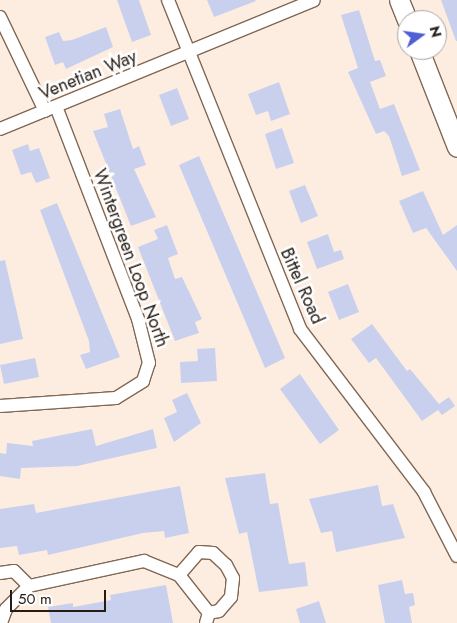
<!DOCTYPE html>
<style>
body{margin:0}
#map{position:relative;width:457px;height:623px;overflow:hidden;background:#fdede0;font-family:Jost,sans-serif}
div>[style]{position:absolute}
[style*='--x']{left:calc(var(--x)*1px);top:calc(var(--y)*1px);width:calc(var(--w)*1px);rotate:calc(var(--a)*1deg)}
.building>*{inset:0;background:#c9d0ee}
.roads{filter:drop-shadow(1px 0 #806855) drop-shadow(-1px 0 #806855) drop-shadow(0 1px #806855) drop-shadow(0 -1px #806855)}
.street>*{height:12px;margin:-6px;padding:0 6px;transform-origin:6px;border-radius:6px;background:#fff}
.secondary>*{height:19px;margin:-9.5px;padding:0 9.5px;transform-origin:9.5px;border-radius:9.5px;background:#fff}
span{translate:-50% -50%;white-space:nowrap;text-align:center;line-height:1.15;-webkit-text-stroke:5px #fff;paint-order:stroke}
.street-label{font-size:18px;color:#261c14}
.north{position:absolute;left:397px;top:10px;width:50px;height:50px;box-sizing:border-box;background:#fff;border:1px solid #a8a4a1;border-radius:50%;rotate:76deg;font-size:14px;font-weight:700;line-height:20px;text-align:center;color:#261c14}
.north::after{content:'';display:block;margin:auto;width:18px;height:22px;background:#525ed4;clip-path:polygon(50% 0,100% 100%,50% 72%,0 100%)}
.scale{position:absolute;left:10px;top:590px;width:96px;height:22px;box-sizing:border-box;border:2px solid #261c14;border-top:0;padding-left:6px;font-size:15px;line-height:18px;white-space:nowrap;color:#261c14;-webkit-text-stroke:4px #fff;paint-order:stroke}
</style>
<div id="map">
<div class="building">
<i style="clip-path:polygon(117px 0,139px 0,151px 35px,132px 42px)"></i>
<i style="clip-path:polygon(207px 0,255px 0,256px 1px,214px 17px)"></i>
<i style="clip-path:polygon(441px 0,457px 0,457px 41px,456px 41px)"></i>
<i style="clip-path:polygon(359px 10px,375px 61px,380px 60px,386px 76px,370px 82px,380px 109px,394px 104px,420px 170px,402px 176px,389px 136px,384px 131px,376px 134px,348px 72px,358px 68px,341px 15px)"></i>
<i style="clip-path:polygon(106px 27px,113px 47px,66px 69px,63px 62px,55px 65px,45px 37px,59px 32px,63px 41px,72px 40px)"></i>
<i style="clip-path:polygon(279px 82px,290px 114px,271px 121px,268px 111px,256px 115px,248px 94px)"></i>
<i style="clip-path:polygon(177px 88px,189px 119px,171px 126px,159px 95px)"></i>
<i style="clip-path:polygon(120px 109px,133px 149px,139px 146px,146px 165px,134px 169px,156px 217px,131px 226px,93px 131px,108px 127px,104px 114px)"></i>
<i style="clip-path:polygon(282px 128px,294px 163px,276px 169px,265px 134px)"></i>
<i style="clip-path:polygon(28px 144px,30px 151px,39px 148px,50px 178px,36px 183px,31px 172px,21px 175px,12px 150px)"></i>
<i style="clip-path:polygon(199px 156px,285px 358px,265px 368px,179px 165px)"></i>
<i style="clip-path:polygon(305px 185px,318px 216px,301px 223px,289px 191px)"></i>
<i style="clip-path:polygon(423px 191px,443px 235px,457px 225px,457px 271px,426px 228px,413px 233px,399px 201px)"></i>
<i style="clip-path:polygon(57px 203px,120px 357px,86px 369px,80px 355px,90px 352px,89px 341px,40px 210px)"></i>
<i style="clip-path:polygon(167px 225px,178px 254px,168px 258px,175px 279px,182px 277px,202px 319px,195px 322px,199px 333px,175px 341px,138px 247px,158px 239px,154px 230px)"></i>
<i style="clip-path:polygon(328px 234px,334px 252px,341px 250px,344px 259px,317px 269px,307px 242px)"></i>
<i style="clip-path:polygon(5px 260px,23px 339px,0 344px,0 261px)"></i>
<i style="clip-path:polygon(348px 284px,359px 312px,339px 320px,328px 292px)"></i>
<i style="clip-path:polygon(372px 324px,407px 371px,410px 369px,439px 404px,449px 397px,455px 406px,442px 415px,438px 410px,422px 421px,376px 358px,369px 363px,351px 339px)"></i>
<i style="clip-path:polygon(215px 348px,217px 381px,181px 383px,180px 362px,198px 361px,197px 349px)"></i>
<i style="clip-path:polygon(35px 358px,39px 377px,4px 384px,0 365px)"></i>
<i style="clip-path:polygon(300px 374px,339px 430px,320px 444px,280px 389px)"></i>
<i style="clip-path:polygon(187px 393px,201px 423px,174px 442px,164px 418px,177px 412px,172px 400px)"></i>
<i style="clip-path:polygon(92px 429px,96px 446px,153px 429px,157px 448px,77px 466px,21px 468px,20px 479px,0 476px,0 453px,6px 454px,7px 443px,33px 446px,32px 441px)"></i>
<i style="clip-path:polygon(265px 473px,270px 504px,278px 503px,289px 564px,305px 562px,308px 586px,259px 592px,247px 532px,239px 534px,225px 478px)"></i>
<i style="clip-path:polygon(378px 485px,382px 506px,393px 504px,405px 538px,336px 552px,332px 531px,321px 533px,309px 499px)"></i>
<i style="clip-path:polygon(180px 486px,189px 533px,165px 538px,164px 531px,143px 533px,48px 555px,47px 550px,19px 555px,17px 546px,0 548px,0 509px,34px 504px,36px 513px)"></i>
<i style="clip-path:polygon(402px 580px,405px 594px,413px 593px,415px 605px,409px 607px,412px 623px,385px 623px,378px 585px)"></i>
<i style="clip-path:polygon(166px 585px,173px 623px,51px 623px,48px 607px,73px 603px,73px 607px,111px 600px,110px 595px)"></i>
<i style="clip-path:polygon(319px 601px,326px 623px,300px 623px,296px 609px)"></i>
</div>
<div class="roads">
<div class="street">
<i style="--x:168;--y:0;--w:354;--a:68.1"></i>
<i style="--x:300;--y:329;--w:205;--a:52.7"></i>
<i style="--x:424;--y:492;--w:72;--a:62.7"></i>
<i style="--x:0;--y:17;--w:104;--a:64.4"></i>
<i style="--x:0;--y:129;--w:339;--a:-22.3"></i>
<i style="--x:0;--y:406;--w:116;--a:-3.9"></i>
<i style="--x:116;--y:398;--w:32;--a:-32"></i>
<i style="--x:143;--y:381;--w:19;--a:-72"></i>
<i style="--x:149;--y:363;--w:45;--a:-104"></i>
<i style="--x:138;--y:319;--w:227;--a:-111.1"></i>
<i style="--x:0;--y:573;--w:14;--a:-8"></i>
<i style="--x:14;--y:571;--w:21;--a:45"></i>
<i style="--x:179;--y:575;--w:30;--a:-49"></i>
<i style="--x:199;--y:552;--w:14;--a:4"></i>
<i style="--x:213;--y:553;--w:18;--a:43"></i>
<i style="--x:226;--y:565;--w:15;--a:62"></i>
<i style="--x:233;--y:578;--w:19;--a:96"></i>
<i style="--x:231;--y:597;--w:18;--a:131"></i>
<i style="--x:219;--y:611;--w:10;--a:169"></i>
<i style="--x:1;--y:623;--w:15;--a:-70"></i>
<i style="--x:6;--y:609;--w:33;--a:-45"></i>
<i style="--x:29;--y:586;--w:118;--a:-12.3"></i>
<i style="--x:144;--y:561;--w:38;--a:22"></i>
<i style="--x:179;--y:575;--w:48;--a:51.7"></i>
<i style="--x:209;--y:613;--w:10;--a:107"></i>
</div>
<div class="secondary">
<i style="--x:399;--y:0;--w:22;--a:68"></i>
<i style="--x:419;--y:50;--w:104;--a:68.6"></i>
</div>
</div>
<div class="street-label">
<span style="left:88px;top:75px;rotate:-22deg">Venetian Way</span>
<span style="left:131px;top:258px;rotate:70deg">Wintergreen Loop North</span>
<span style="left:302px;top:286px;rotate:66deg">Bittel Road</span>
</div>
<div class="north">N</div>
<div class="scale">50 m</div>
</div>
